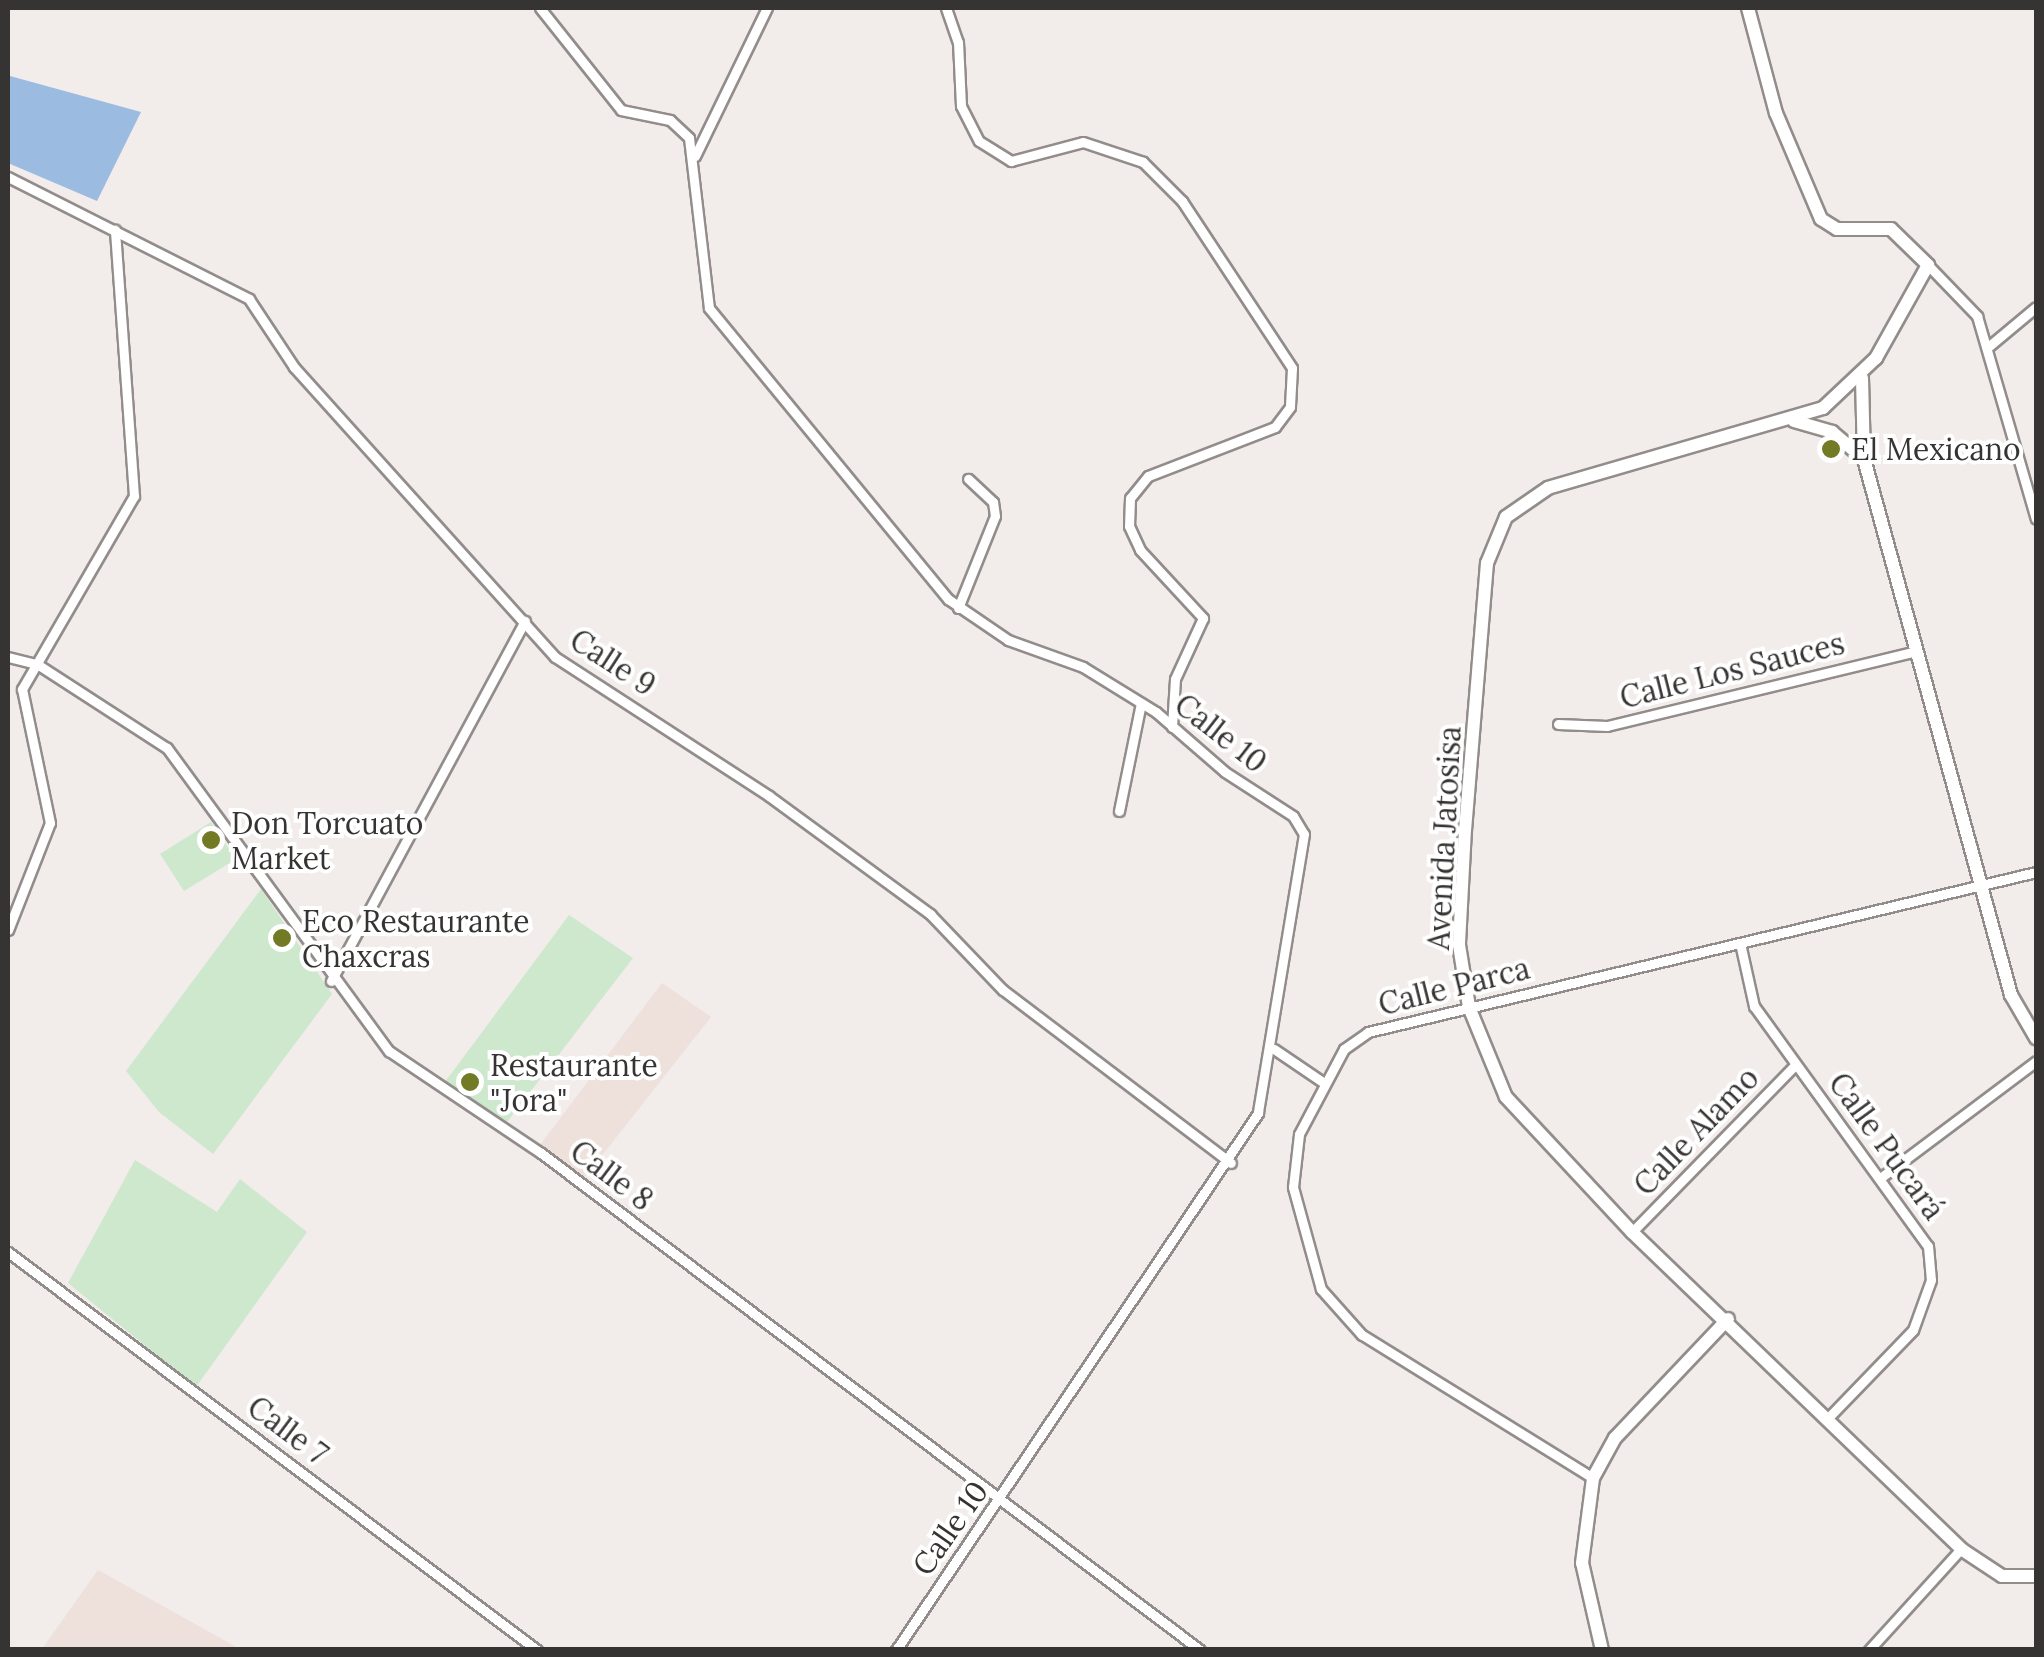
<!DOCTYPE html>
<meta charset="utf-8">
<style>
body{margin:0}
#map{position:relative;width:2044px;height:1657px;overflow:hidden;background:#f2ecea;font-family:Lora,serif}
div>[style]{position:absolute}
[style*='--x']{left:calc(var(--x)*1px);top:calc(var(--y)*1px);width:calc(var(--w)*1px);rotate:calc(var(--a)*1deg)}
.built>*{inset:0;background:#eee0da}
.green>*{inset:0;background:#cde8cd}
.water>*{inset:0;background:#9cbbe1}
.roads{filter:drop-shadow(2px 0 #928d8a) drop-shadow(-2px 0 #928d8a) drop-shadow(0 2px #928d8a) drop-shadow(0 -2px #928d8a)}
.street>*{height:9px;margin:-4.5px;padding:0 4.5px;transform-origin:4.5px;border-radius:4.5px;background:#fff}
.secondary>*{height:12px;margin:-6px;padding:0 6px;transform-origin:6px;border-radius:6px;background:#fff}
.dots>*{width:28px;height:28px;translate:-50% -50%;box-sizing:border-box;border:5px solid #fff;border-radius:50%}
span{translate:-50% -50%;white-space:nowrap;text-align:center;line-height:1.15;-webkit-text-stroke:8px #fff;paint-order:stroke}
.poi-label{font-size:30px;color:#363433}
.left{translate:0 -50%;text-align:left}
.street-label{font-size:30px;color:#363433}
.frame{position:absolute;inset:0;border:10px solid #363433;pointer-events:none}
</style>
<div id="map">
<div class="built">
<i style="clip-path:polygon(662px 983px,711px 1017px,585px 1177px,540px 1145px)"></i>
<i style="clip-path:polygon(98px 1570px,240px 1649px,42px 1649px)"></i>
</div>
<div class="green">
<i style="clip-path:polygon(211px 822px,236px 859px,184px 891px,160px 854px)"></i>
<i style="clip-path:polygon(261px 889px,332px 994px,213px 1154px,159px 1112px,126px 1071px)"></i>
<i style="clip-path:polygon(569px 915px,633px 958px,507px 1122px,445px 1082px)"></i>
<i style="clip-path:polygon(135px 1160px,217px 1212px,240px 1179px,307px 1232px,196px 1387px,68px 1283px)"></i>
</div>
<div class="water">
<i style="clip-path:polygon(10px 76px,141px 112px,97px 201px,8px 163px)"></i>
</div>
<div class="roads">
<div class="street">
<i style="--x:540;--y:8;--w:130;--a:51.5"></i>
<i style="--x:621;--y:110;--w:50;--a:11.5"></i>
<i style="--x:670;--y:120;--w:26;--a:43"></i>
<i style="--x:689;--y:138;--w:171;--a:83.3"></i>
<i style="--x:709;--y:308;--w:377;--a:50.6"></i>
<i style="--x:948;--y:599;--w:73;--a:34.3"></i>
<i style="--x:1008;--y:640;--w:80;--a:19.8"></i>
<i style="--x:1083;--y:667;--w:86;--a:31.7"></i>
<i style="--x:1156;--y:712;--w:91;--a:41"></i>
<i style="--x:1225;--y:772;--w:81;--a:32.9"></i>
<i style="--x:1293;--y:816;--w:21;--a:59"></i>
<i style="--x:1304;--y:834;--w:283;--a:99.4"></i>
<i style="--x:1258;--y:1113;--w:648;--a:123.98"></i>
<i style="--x:946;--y:8;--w:36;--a:71"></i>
<i style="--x:958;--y:42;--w:64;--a:87.3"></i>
<i style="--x:961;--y:106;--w:39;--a:63"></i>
<i style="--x:979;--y:141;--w:38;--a:32"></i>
<i style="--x:1011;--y:161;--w:74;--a:-14.8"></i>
<i style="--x:1083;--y:142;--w:63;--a:18.4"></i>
<i style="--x:1143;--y:162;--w:55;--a:45"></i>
<i style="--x:1182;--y:201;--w:200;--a:56.6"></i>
<i style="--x:1292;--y:368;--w:39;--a:93"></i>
<i style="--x:1290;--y:407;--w:25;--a:127"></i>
<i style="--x:1275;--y:427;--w:136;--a:158.9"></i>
<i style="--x:1148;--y:476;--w:28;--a:129"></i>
<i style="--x:1130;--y:498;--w:28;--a:92"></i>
<i style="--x:1129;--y:526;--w:26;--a:65"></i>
<i style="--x:1140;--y:550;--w:93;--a:47.2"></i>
<i style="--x:1203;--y:618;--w:67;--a:114.7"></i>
<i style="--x:1175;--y:679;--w:48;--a:93.6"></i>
<i style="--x:695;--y:156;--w:165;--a:-64.1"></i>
<i style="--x:8;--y:177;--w:270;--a:26.8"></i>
<i style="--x:249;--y:299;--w:82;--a:56.5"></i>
<i style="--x:294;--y:367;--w:390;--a:48"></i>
<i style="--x:555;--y:657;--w:255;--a:33"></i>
<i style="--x:769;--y:796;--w:200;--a:36.2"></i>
<i style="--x:930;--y:914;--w:105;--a:46.2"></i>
<i style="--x:1003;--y:990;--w:286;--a:37.2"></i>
<i style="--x:1928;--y:265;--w:71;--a:46.1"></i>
<i style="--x:1977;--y:316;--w:211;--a:73.8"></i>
<i style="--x:1988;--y:347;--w:62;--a:-39.8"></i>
<i style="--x:958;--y:608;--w:99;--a:-68.1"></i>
<i style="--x:995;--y:516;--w:14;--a:-98"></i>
<i style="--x:993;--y:502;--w:34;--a:-137"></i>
<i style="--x:8;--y:657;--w:30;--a:14"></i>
<i style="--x:37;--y:664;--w:155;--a:32.9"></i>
<i style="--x:167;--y:748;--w:376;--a:53.8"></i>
<i style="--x:389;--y:1051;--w:183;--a:33.9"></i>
<i style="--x:541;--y:1153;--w:825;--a:37.02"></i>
<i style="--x:1558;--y:724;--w:49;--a:2.3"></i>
<i style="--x:1607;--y:726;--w:318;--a:-13.6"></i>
<i style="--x:1119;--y:811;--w:110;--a:-78.5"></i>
<i style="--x:8;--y:930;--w:115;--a:-68.6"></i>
<i style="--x:50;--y:823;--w:137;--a:-101.8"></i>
<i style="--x:22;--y:689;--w:223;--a:-59.9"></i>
<i style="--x:134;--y:496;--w:267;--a:-94.1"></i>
<i style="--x:1740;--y:943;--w:65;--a:77.5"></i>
<i style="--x:1754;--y:1006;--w:296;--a:54.1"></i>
<i style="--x:1928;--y:1246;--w:34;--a:85"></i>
<i style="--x:1931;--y:1280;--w:53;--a:109.8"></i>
<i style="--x:1913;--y:1330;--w:124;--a:134"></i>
<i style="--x:331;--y:981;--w:409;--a:-61.7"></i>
<i style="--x:1274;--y:1049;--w:57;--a:34.2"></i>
<i style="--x:1883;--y:1176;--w:191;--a:-36.9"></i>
<i style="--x:1632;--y:1232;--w:233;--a:-45.7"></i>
<i style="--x:8;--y:1252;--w:662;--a:36.96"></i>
<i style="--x:1593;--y:1478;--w:272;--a:-148.2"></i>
<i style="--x:1362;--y:1335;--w:62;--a:-131.7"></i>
<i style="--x:1321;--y:1289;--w:106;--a:-105.4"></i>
<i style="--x:1293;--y:1187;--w:53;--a:-83.5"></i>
<i style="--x:1299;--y:1134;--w:96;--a:-62.1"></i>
<i style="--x:1344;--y:1049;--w:29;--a:-35"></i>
<i style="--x:1368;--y:1032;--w:687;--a:-13.47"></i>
<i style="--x:1869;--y:1650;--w:137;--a:-47.7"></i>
</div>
<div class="secondary">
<i style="--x:1748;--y:8;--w:109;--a:75.1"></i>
<i style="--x:1776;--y:113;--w:115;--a:67"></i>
<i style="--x:1821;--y:219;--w:19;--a:32"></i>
<i style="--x:1837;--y:229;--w:54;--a:0"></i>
<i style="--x:1891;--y:229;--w:52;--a:44.2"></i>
<i style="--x:1928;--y:265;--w:107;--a:119.2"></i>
<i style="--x:1876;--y:358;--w:73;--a:136.7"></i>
<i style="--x:1823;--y:408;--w:286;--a:163.8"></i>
<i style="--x:1548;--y:488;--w:51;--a:145.4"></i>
<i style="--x:1506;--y:517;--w:50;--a:112.4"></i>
<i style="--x:1487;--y:563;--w:267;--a:94.7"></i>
<i style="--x:1465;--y:829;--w:116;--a:93"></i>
<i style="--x:1459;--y:945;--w:63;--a:80.8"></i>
<i style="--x:1469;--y:1007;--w:97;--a:67.7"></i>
<i style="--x:1506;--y:1097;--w:185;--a:47"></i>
<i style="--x:1632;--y:1232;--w:457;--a:43.9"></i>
<i style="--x:1961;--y:1549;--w:49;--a:33.4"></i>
<i style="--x:2002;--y:1576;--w:34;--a:0"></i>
<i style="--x:1862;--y:378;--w:81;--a:88.6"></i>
<i style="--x:1864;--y:459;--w:556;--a:74.66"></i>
<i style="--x:2011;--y:995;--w:50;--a:59.8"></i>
<i style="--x:1794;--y:421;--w:40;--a:16"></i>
<i style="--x:1832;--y:432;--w:40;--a:40"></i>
<i style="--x:1602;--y:1650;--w:89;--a:-102.9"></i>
<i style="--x:1582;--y:1563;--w:86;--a:-82.6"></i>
<i style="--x:1593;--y:1478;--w:46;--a:-61.2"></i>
<i style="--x:1615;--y:1438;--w:164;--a:-46.5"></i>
</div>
</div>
<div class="dots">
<i style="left:1831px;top:449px;background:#737a25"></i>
<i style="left:211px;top:840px;background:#737a25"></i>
<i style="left:282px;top:938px;background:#737a25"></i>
<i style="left:470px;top:1082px;background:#737a25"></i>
</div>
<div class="poi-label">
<span class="left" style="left:1851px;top:449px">El Mexicano</span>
<span class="left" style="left:231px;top:840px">Don Torcuato<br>Market</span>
<span class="left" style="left:302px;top:938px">Eco Restaurante<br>Chaxcras</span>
<span class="left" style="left:490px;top:1082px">Restaurante<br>"Jora"</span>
</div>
<div class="street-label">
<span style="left:613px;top:662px;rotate:33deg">Calle 9</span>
<span style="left:1732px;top:670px;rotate:-14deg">Calle Los Sauces</span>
<span style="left:1221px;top:733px;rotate:38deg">Calle 10</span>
<span style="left:1444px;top:838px;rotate:-87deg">Avenida Jatosisa</span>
<span style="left:1454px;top:986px;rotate:-14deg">Calle Parca</span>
<span style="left:1696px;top:1131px;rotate:-46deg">Calle Alamo</span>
<span style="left:1887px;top:1146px;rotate:54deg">Calle Pucará</span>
<span style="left:612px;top:1175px;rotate:37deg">Calle 8</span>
<span style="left:288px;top:1430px;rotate:37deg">Calle 7</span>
<span style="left:950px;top:1528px;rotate:-55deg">Calle 10</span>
</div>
<div class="frame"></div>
</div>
